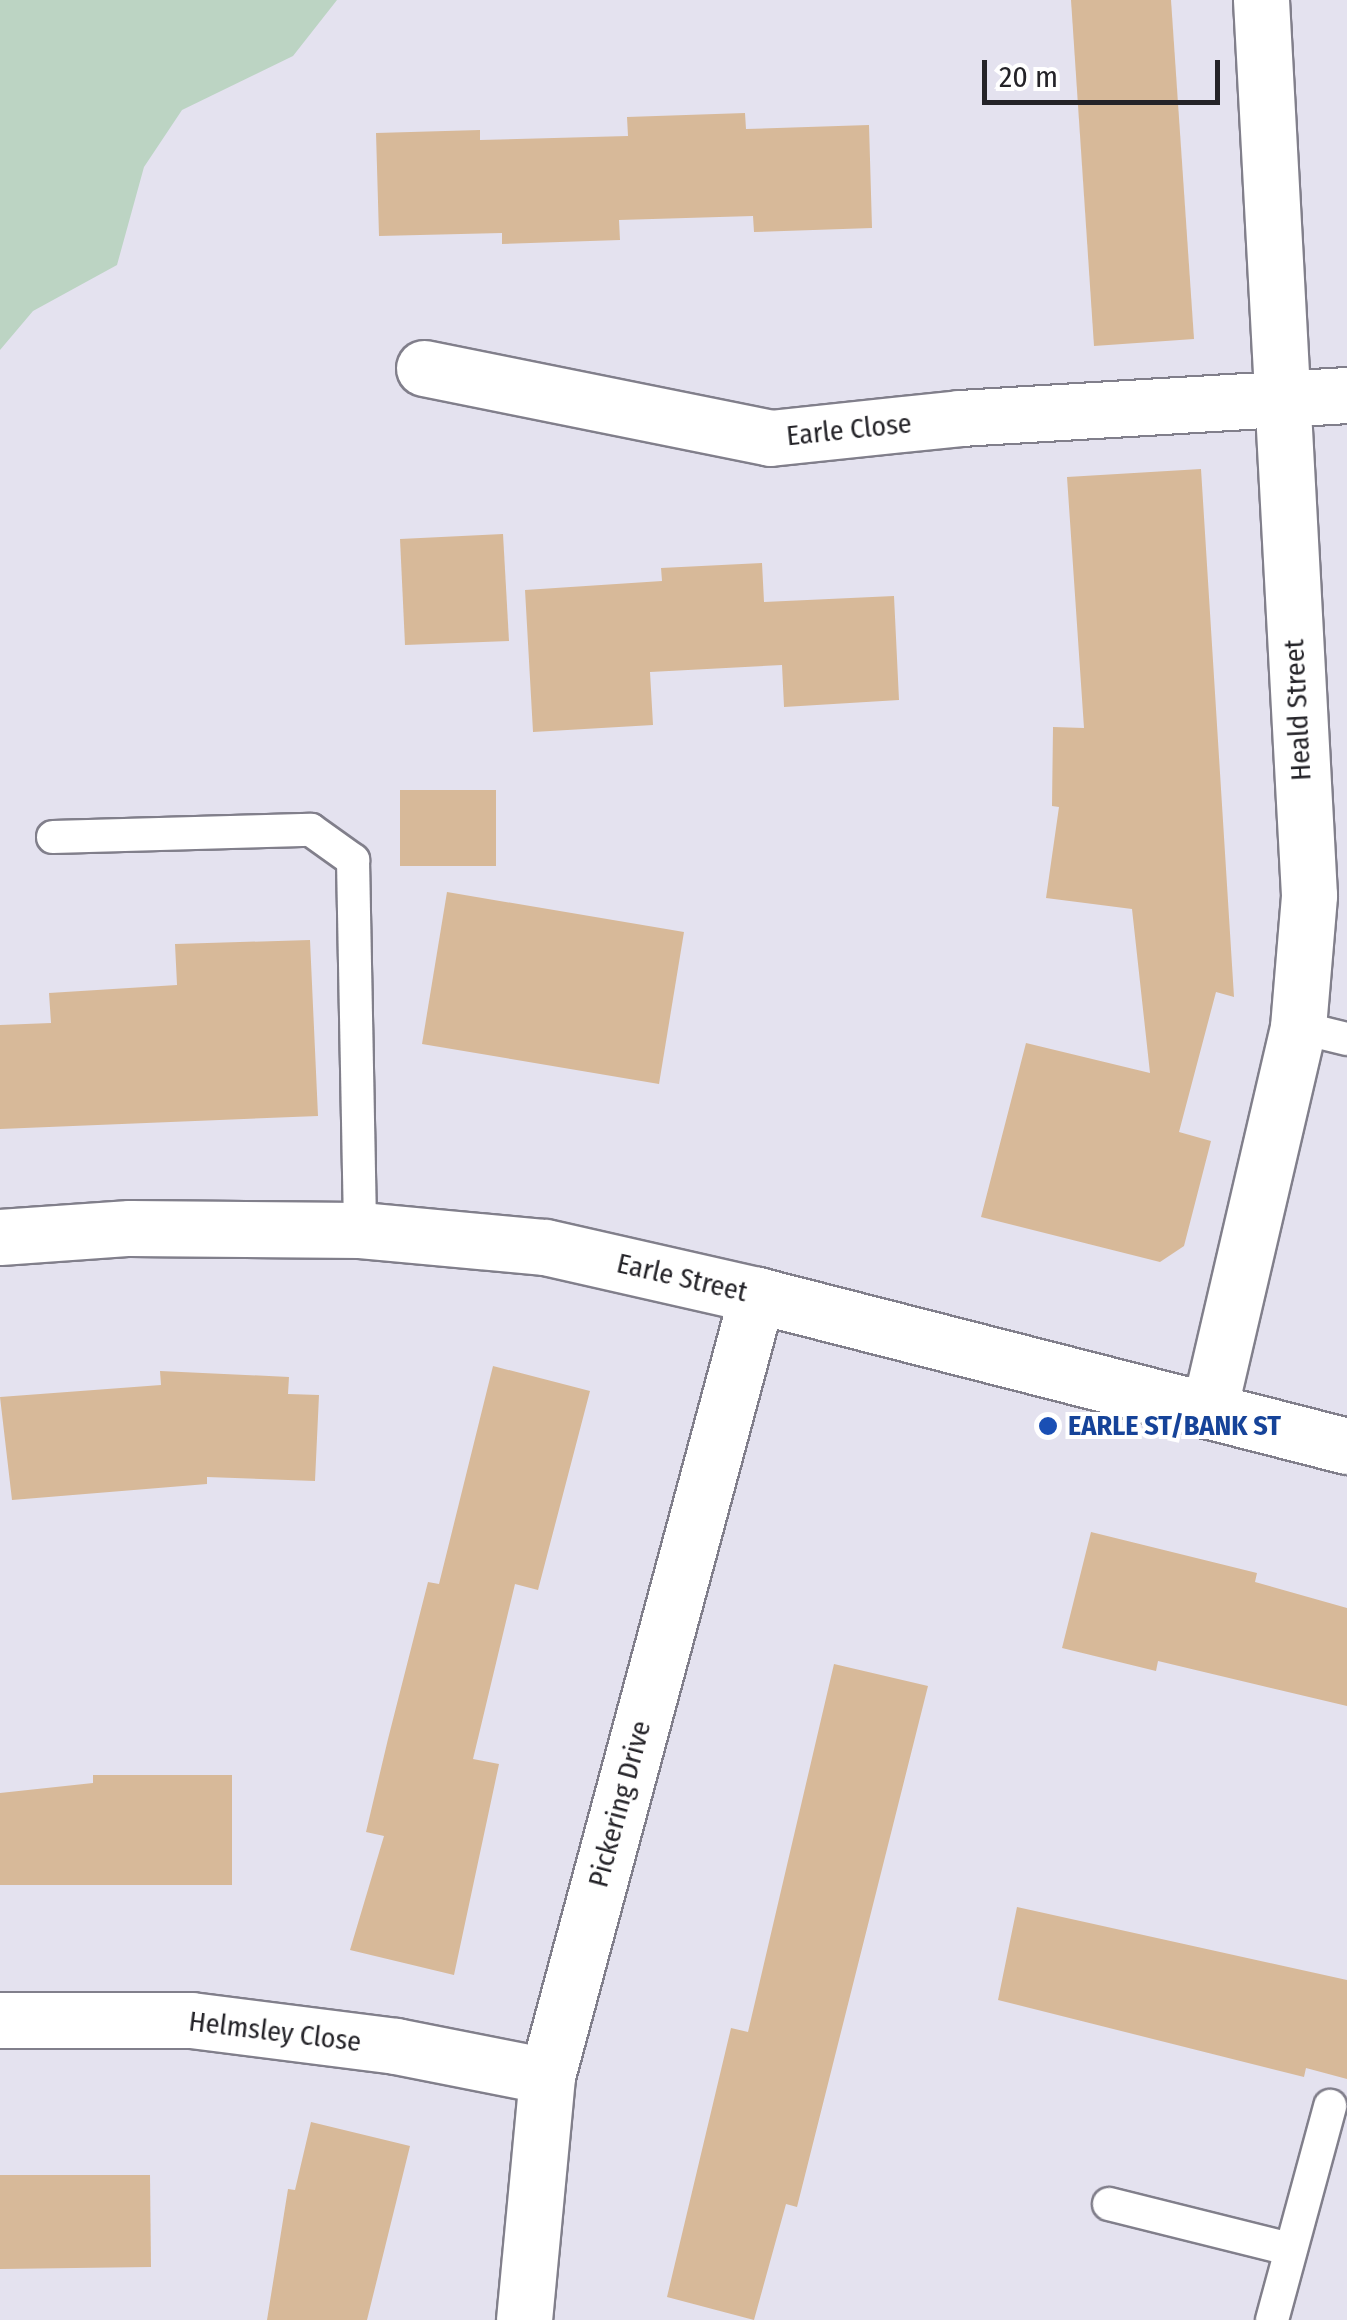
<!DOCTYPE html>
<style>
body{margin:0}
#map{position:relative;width:1347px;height:2320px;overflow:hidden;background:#e4e2ef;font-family:"Fira Sans Condensed",sans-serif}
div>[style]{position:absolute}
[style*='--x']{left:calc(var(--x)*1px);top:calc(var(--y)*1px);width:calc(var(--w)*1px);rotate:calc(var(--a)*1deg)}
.green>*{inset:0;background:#bcd4c3}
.building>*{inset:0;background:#d7b999}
.roads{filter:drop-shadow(2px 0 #817f8b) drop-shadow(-2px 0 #817f8b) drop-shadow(0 2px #817f8b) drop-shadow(0 -2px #817f8b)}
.service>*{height:32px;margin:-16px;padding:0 16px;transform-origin:16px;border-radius:16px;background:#fff}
.minor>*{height:55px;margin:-27.5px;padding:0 27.5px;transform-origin:27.5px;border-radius:27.5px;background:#fff}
.tertiary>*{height:55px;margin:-27.5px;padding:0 27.5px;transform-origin:27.5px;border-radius:27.5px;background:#fff}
.dots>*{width:28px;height:28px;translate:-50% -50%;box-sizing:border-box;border:5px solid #fff;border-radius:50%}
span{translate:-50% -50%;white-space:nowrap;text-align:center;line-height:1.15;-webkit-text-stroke:8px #fff;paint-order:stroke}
.street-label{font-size:28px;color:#242328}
.transit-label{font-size:28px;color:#164399;font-weight:700}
.left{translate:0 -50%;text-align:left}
.scale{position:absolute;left:982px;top:60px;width:238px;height:45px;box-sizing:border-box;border:5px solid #242328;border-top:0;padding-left:12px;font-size:30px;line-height:35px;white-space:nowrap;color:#242328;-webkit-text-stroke:8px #fff;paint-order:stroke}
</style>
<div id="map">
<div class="green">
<i style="clip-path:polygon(0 0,337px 0,293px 56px,182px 110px,144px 167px,117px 265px,33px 311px,0 350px)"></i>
</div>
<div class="building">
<i style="clip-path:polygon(1071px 0,1171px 0,1194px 339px,1094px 346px)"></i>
<i style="clip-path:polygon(745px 113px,746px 129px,869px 125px,872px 228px,754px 232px,753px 216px,619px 220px,620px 240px,502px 244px,502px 233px,379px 236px,376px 133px,480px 130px,480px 140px,628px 136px,627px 117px)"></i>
<i style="clip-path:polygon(1201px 469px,1234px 997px,1216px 992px,1179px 1132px,1211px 1141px,1184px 1246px,1160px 1262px,981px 1217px,1026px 1043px,1150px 1073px,1132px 909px,1046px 898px,1059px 807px,1052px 806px,1053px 727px,1084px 728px,1067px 477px)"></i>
<i style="clip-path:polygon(503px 534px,509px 641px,405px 645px,400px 539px)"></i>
<i style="clip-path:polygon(762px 563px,764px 602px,894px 596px,899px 700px,784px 707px,782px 665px,650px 672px,653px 725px,533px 732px,525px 590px,662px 581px,661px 568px)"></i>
<i style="clip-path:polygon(400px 790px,496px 790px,496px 866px,400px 866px)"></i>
<i style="clip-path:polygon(447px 892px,684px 932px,659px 1084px,422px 1044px)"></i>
<i style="clip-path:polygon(310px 940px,318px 1116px,0 1129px,0 1025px,51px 1023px,49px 993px,177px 985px,175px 944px)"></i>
<i style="clip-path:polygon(493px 1366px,590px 1391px,538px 1590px,515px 1584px,473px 1759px,499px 1764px,454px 1975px,350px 1950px,384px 1836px,366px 1832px,388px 1739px,428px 1582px,439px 1584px)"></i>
<i style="clip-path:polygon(160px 1371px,289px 1377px,288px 1394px,319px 1395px,315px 1481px,207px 1477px,207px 1484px,12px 1500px,0 1397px,161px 1385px)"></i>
<i style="clip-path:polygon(1091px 1532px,1257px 1573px,1255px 1582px,1347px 1608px,1347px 1706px,1158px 1661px,1156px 1671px,1062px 1648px)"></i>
<i style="clip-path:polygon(834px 1664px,928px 1686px,797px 2207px,786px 2204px,754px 2320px,667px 2297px,731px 2028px,748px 2032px)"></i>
<i style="clip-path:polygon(93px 1775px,232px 1775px,232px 1885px,0 1885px,0 1793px,93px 1783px)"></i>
<i style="clip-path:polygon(1017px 1907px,1347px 1980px,1347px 2079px,1306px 2068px,1304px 2077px,998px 2000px)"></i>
<i style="clip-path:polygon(311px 2122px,410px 2146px,367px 2320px,267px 2320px,288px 2189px,295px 2190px)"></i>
<i style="clip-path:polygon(0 2175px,150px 2175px,151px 2267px,0 2269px)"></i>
</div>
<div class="roads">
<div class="service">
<i style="--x:53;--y:837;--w:258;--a:-1.6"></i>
<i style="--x:311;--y:830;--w:52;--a:35.5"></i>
<i style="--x:353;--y:860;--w:370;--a:88.9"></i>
<i style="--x:1298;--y:1027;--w:50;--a:13.8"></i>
<i style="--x:1109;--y:2204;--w:187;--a:14"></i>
<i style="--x:1272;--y:2320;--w:222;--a:-74.8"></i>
</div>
<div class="minor">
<i style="--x:424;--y:368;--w:353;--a:11.4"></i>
<i style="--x:770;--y:438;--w:191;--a:-6"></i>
<i style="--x:960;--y:418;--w:388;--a:-3.4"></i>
<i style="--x:1209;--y:1410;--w:393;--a:-76.9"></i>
<i style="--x:1298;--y:1027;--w:132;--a:-85.2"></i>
<i style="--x:1309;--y:895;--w:896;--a:-93.07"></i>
<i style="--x:0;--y:2020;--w:191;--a:0"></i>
<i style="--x:191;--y:2020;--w:207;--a:7.2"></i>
<i style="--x:396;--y:2046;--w:154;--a:11.2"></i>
<i style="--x:524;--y:2320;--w:245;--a:-84.6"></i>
<i style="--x:547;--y:2076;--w:809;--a:-74.95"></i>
</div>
<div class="tertiary">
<i style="--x:0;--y:1237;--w:130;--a:-4"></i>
<i style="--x:130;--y:1228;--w:230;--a:0.5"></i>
<i style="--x:360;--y:1230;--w:186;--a:5.3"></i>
<i style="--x:545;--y:1247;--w:217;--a:12.8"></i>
<i style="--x:757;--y:1295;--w:609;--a:14.36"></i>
</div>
</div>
<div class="dots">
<i style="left:1048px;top:1426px;background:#1a4fb4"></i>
</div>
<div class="street-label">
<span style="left:849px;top:430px;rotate:-6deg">Earle Close</span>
<span style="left:1298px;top:710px;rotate:-93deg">Heald Street</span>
<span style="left:682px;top:1278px;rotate:13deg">Earle Street</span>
<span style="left:620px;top:1804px;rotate:-75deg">Pickering Drive</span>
<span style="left:275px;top:2032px;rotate:7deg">Helmsley Close</span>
</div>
<div class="transit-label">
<span class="left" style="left:1068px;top:1426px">EARLE ST/BANK ST</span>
</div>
<div class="scale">20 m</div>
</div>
